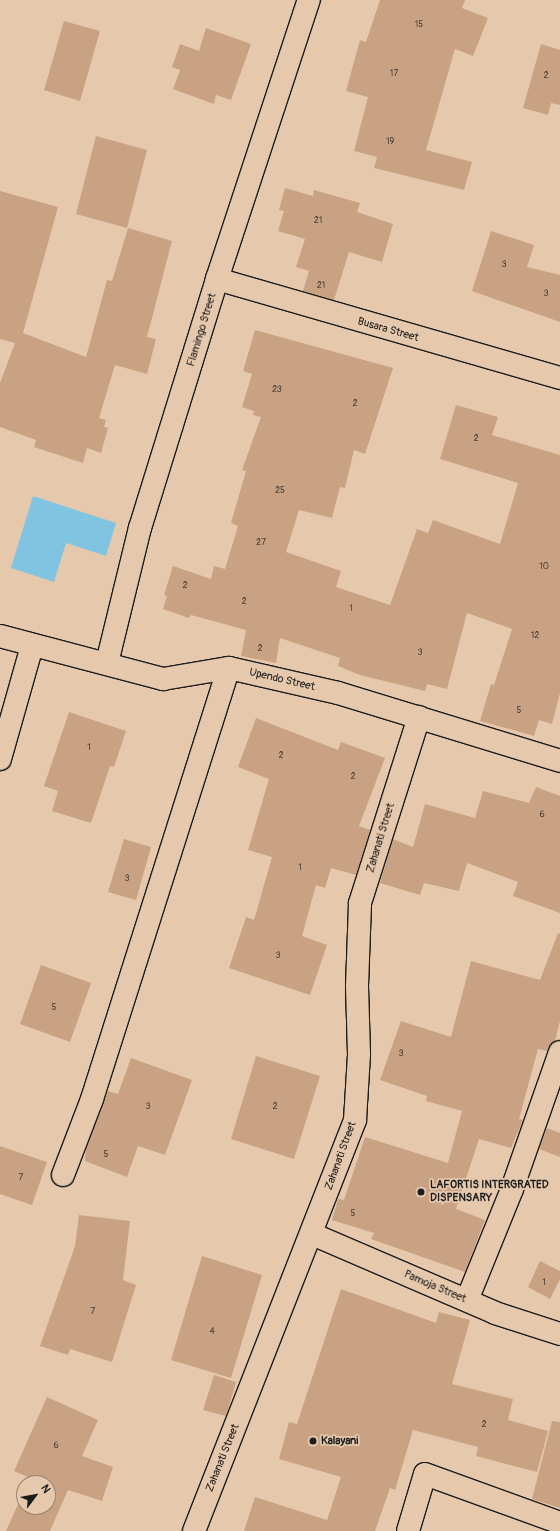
<!DOCTYPE html>
<style>
body{margin:0}
#map{position:relative;width:560px;height:1531px;overflow:hidden;background:#e6c9ad;font-family:Pangolin,sans-serif}
div>[style]{position:absolute}
[style*='--x']{left:calc(var(--x)*1px);top:calc(var(--y)*1px);width:calc(var(--w)*1px);rotate:calc(var(--a)*1deg)}
.water>*{inset:0;background:#80c4e1}
.building>*{inset:0;background:#c9a284}
.roads{filter:drop-shadow(1px 0 #1c1c1c) drop-shadow(-1px 0 #1c1c1c) drop-shadow(0 1px #1c1c1c) drop-shadow(0 -1px #1c1c1c)}
.minor>*{height:22px;margin:-11px;padding:0 11px;transform-origin:11px;border-radius:11px;background:#e6c9ad}
.dots>*{width:11px;height:11px;translate:-50% -50%;box-sizing:border-box;border:2px solid #e6c9ad;border-radius:50%}
span{translate:-50% -50%;white-space:nowrap;text-align:center;line-height:1.15;-webkit-text-stroke:3.5px #e6c9ad;paint-order:stroke}
.number-label{font-size:9px;color:#473e36}
.number-label span{-webkit-text-stroke-width:0}
.street-label{font-size:11px;color:#1c1c1c}
.poi-label{font-size:11px;color:#1c1c1c;font-weight:700}
.left{translate:0 -50%;text-align:left}
.north{position:absolute;left:16px;top:1475px;width:40px;height:40px;box-sizing:border-box;background:#e6c9ad;border:1px solid #958473;border-radius:50%;rotate:58deg;font-size:11px;font-weight:700;line-height:16px;text-align:center;color:#1c1c1c}
.north::after{content:'';display:block;margin:auto;width:14px;height:18px;background:#1c1c1c;clip-path:polygon(50% 0,100% 100%,50% 72%,0 100%)}
</style>
<div id="map">
<div class="water">
<i style="clip-path:polygon(33px 496px,116px 523px,106px 556px,66px 543px,54px 582px,11px 568px)"></i>
</div>
<div class="building">
<i style="clip-path:polygon(380px 0,465px 0,462px 8px,488px 18px,473px 56px,455px 49px,426px 150px,472px 162px,464px 190px,374px 168px,377px 157px,354px 151px,368px 97px,346px 91px,360px 40px,366px 42px)"></i>
<i style="clip-path:polygon(64px 21px,100px 31px,80px 101px,44px 90px)"></i>
<i style="clip-path:polygon(206px 28px,251px 44px,231px 100px,216px 95px,214px 104px,173px 89px,180px 70px,172px 67px,180px 44px,199px 51px)"></i>
<i style="clip-path:polygon(541px 44px,560px 50px,560px 105px,551px 103px,548px 115px,523px 108px)"></i>
<i style="clip-path:polygon(96px 136px,147px 150px,127px 228px,76px 214px)"></i>
<i style="clip-path:polygon(285px 188px,313px 196px,314px 190px,360px 203px,357px 212px,393px 224px,382px 262px,349px 252px,334px 300px,303px 291px,309px 271px,296px 267px,305px 239px,278px 231px,284px 211px,279px 210px)"></i>
<i style="clip-path:polygon(0 191px,58px 207px,23px 333px,86px 357px,107px 280px,112px 281px,128px 228px,172px 241px,147px 337px,156px 339px,147px 374px,115px 365px,99px 418px,106px 420px,104px 427px,108px 428px,101px 453px,87px 448px,83px 463px,34px 447px,36px 440px,0 427px,0 383px,15px 343px,0 339px)"></i>
<i style="clip-path:polygon(491px 231px,534px 245px,527px 267px,560px 275px,560px 322px,472px 291px)"></i>
<i style="clip-path:polygon(255px 330px,393px 368px,365px 454px,354px 450px,345px 488px,340px 487px,332px 518px,299px 510px,286px 552px,341px 571px,336px 587px,390px 605px,417px 529px,428px 533px,433px 520px,500px 544px,518px 483px,440px 459px,456px 405px,498px 417px,492px 435px,560px 455px,560px 693px,552px 724px,539px 720px,534px 736px,480px 721px,491px 684px,494px 685px,512px 629px,467px 613px,447px 689px,427px 684px,425px 691px,360px 675px,338px 666px,340px 658px,280px 638px,276px 663px,241px 656px,246px 630px,191px 615px,189px 618px,163px 609px,167px 596px,164px 595px,173px 566px,211px 579px,214px 566px,225px 569px,238px 526px,231px 523px,246px 471px,242px 470px,261px 417px,253px 415px,254px 411px,242px 407px,252px 374px,243px 371px)"></i>
<i style="clip-path:polygon(69px 712px,126px 731px,114px 767px,110px 766px,91px 823px,52px 811px,58px 791px,44px 786px)"></i>
<i style="clip-path:polygon(256px 718px,338px 750px,341px 742px,385px 758px,359px 826px,370px 830px,356px 875px,331px 868px,325px 888px,316px 885px,302px 936px,327px 945px,310px 995px,229px 968px,246px 917px,254px 920px,272px 857px,248px 850px,269px 779px,238px 767px)"></i>
<i style="clip-path:polygon(536px 787px,560px 796px,560px 913px,513px 896px,518px 882px,467px 863px,459px 891px,424px 883px,420px 895px,380px 883px,393px 839px,413px 847px,425px 804px,475px 818px,483px 791px,529px 803px)"></i>
<i style="clip-path:polygon(124px 839px,151px 847px,136px 900px,108px 892px)"></i>
<i style="clip-path:polygon(558px 933px,560px 934px,560px 1021px,555px 1041px,547px 1051px,538px 1049px,519px 1119px,523px 1120px,511px 1148px,479px 1139px,456px 1209px,485px 1220px,465px 1272px,371px 1239px,374px 1233px,332px 1220px,338px 1199px,344px 1200px,365px 1137px,448px 1163px,462px 1111px,426px 1101px,427px 1096px,380px 1080px,401px 1021px,451px 1037px,471px 961px,540px 980px)"></i>
<i style="clip-path:polygon(41px 965px,91px 983px,70px 1042px,20px 1024px)"></i>
<i style="clip-path:polygon(256px 1056px,320px 1076px,294px 1159px,231px 1139px)"></i>
<i style="clip-path:polygon(131px 1058px,192px 1080px,165px 1155px,138px 1146px,127px 1177px,85px 1161px,86px 1149px,108px 1091px,118px 1094px)"></i>
<i style="clip-path:polygon(547px 1128px,560px 1133px,560px 1157px,539px 1149px)"></i>
<i style="clip-path:polygon(0 1146px,47px 1162px,32px 1205px,0 1194px)"></i>
<i style="clip-path:polygon(79px 1215px,130px 1221px,123px 1280px,136px 1285px,112px 1362px,70px 1349px,68px 1355px,40px 1346px,75px 1246px)"></i>
<i style="clip-path:polygon(202px 1256px,262px 1275px,231px 1378px,171px 1360px)"></i>
<i style="clip-path:polygon(540px 1261px,560px 1271px,560px 1279px,550px 1299px,528px 1287px)"></i>
<i style="clip-path:polygon(341px 1289px,436px 1323px,439px 1312px,470px 1320px,452px 1384px,513px 1399px,508px 1420px,548px 1431px,537px 1472px,476px 1456px,478px 1447px,413px 1430px,395px 1490px,390px 1488px,375px 1531px,244px 1531px,255px 1497px,327px 1520px,341px 1477px,279px 1459px,289px 1422px,297px 1424px)"></i>
<i style="clip-path:polygon(214px 1375px,236px 1382px,226px 1416px,203px 1410px)"></i>
<i style="clip-path:polygon(47px 1397px,98px 1420px,82px 1456px,113px 1467px,102px 1501px,68px 1490px,50px 1531px,6px 1531px,24px 1491px,24px 1507px,48px 1507px,48px 1483px,28px 1483px,30px 1478px,14px 1471px)"></i>
<i style="clip-path:polygon(552px 1421px,560px 1422px,560px 1508px,532px 1499px)"></i>
</div>
<div class="roads">
<div class="minor">
<i style="--x:217;--y:279;--w:357;--a:16.1"></i>
<i style="--x:0;--y:636;--w:169;--a:14.8"></i>
<i style="--x:163;--y:679;--w:67;--a:-9.5"></i>
<i style="--x:229;--y:668;--w:112;--a:12.9"></i>
<i style="--x:338;--y:693;--w:232;--a:17"></i>
<i style="--x:107;--y:663;--w:139;--a:-76.3"></i>
<i style="--x:140;--y:528;--w:261;--a:-72.8"></i>
<i style="--x:217;--y:279;--w:294;--a:-71.8"></i>
<i style="--x:0;--y:759;--w:117;--a:-74.2"></i>
<i style="--x:63;--y:1175;--w:81;--a:-69.1"></i>
<i style="--x:92;--y:1099;--w:452;--a:-72.4"></i>
<i style="--x:312;--y:1234;--w:199;--a:23.3"></i>
<i style="--x:495;--y:1313;--w:68;--a:17.9"></i>
<i style="--x:467;--y:1300;--w:120;--a:-67.9"></i>
<i style="--x:512;--y:1189;--w:145;--a:-70.7"></i>
<i style="--x:194;--y:1531;--w:441;--a:-68.6"></i>
<i style="--x:355;--y:1120;--w:66;--a:-86.5"></i>
<i style="--x:359;--y:1054;--w:68;--a:-91.7"></i>
<i style="--x:357;--y:986;--w:83;--a:-87.9"></i>
<i style="--x:360;--y:903;--w:195;--a:-72.4"></i>
<i style="--x:408;--y:1531;--w:59;--a:-73.4"></i>
<i style="--x:425;--y:1474;--w:144;--a:19.9"></i>
</div>
</div>
<div class="dots">
<i style="left:421px;top:1192px;background:#1c1c1c"></i>
<i style="left:313px;top:1441px;background:#1c1c1c"></i>
</div>
<div class="number-label">
<span style="left:419px;top:25px">15</span>
<span style="left:394px;top:74px">17</span>
<span style="left:546px;top:76px">2</span>
<span style="left:390px;top:142px">19</span>
<span style="left:318px;top:221px">21</span>
<span style="left:504px;top:265px">3</span>
<span style="left:321px;top:286px">21</span>
<span style="left:546px;top:294px">3</span>
<span style="left:277px;top:390px">23</span>
<span style="left:355px;top:404px">2</span>
<span style="left:476px;top:439px">2</span>
<span style="left:280px;top:491px">25</span>
<span style="left:261px;top:543px">27</span>
<span style="left:544px;top:567px">10</span>
<span style="left:185px;top:586px">2</span>
<span style="left:244px;top:602px">2</span>
<span style="left:351px;top:609px">1</span>
<span style="left:535px;top:636px">12</span>
<span style="left:260px;top:649px">2</span>
<span style="left:420px;top:653px">3</span>
<span style="left:519px;top:711px">5</span>
<span style="left:89px;top:748px">1</span>
<span style="left:281px;top:756px">2</span>
<span style="left:353px;top:777px">2</span>
<span style="left:542px;top:815px">6</span>
<span style="left:300px;top:868px">1</span>
<span style="left:127px;top:879px">3</span>
<span style="left:278px;top:956px">3</span>
<span style="left:54px;top:1008px">5</span>
<span style="left:401px;top:1054px">3</span>
<span style="left:148px;top:1107px">3</span>
<span style="left:275px;top:1107px">2</span>
<span style="left:106px;top:1155px">5</span>
<span style="left:21px;top:1178px">7</span>
<span style="left:353px;top:1214px">5</span>
<span style="left:544px;top:1283px">1</span>
<span style="left:93px;top:1312px">7</span>
<span style="left:212px;top:1332px">4</span>
<span style="left:484px;top:1425px">2</span>
<span style="left:56px;top:1446px">6</span>
</div>
<div class="street-label">
<span style="left:202px;top:330px;rotate:-73deg">Flamingo Street</span>
<span style="left:388px;top:330px;rotate:16deg">Busara Street</span>
<span style="left:282px;top:680px;rotate:13deg">Upendo Street</span>
<span style="left:381px;top:838px;rotate:-73deg">Zahanati Street</span>
<span style="left:341px;top:1156px;rotate:-70deg">Zahanati Street</span>
<span style="left:435px;top:1287px;rotate:23deg">Pamoja Street</span>
<span style="left:223px;top:1458px;rotate:-68deg">Zahanati Street</span>
</div>
<div class="poi-label">
<span class="left" style="left:430px;top:1192px">LAFORTIS INTERGRATED<br>DISPENSARY</span>
<span class="left" style="left:321px;top:1441px">Kalayani</span>
</div>
<div class="north">N</div>
</div>
